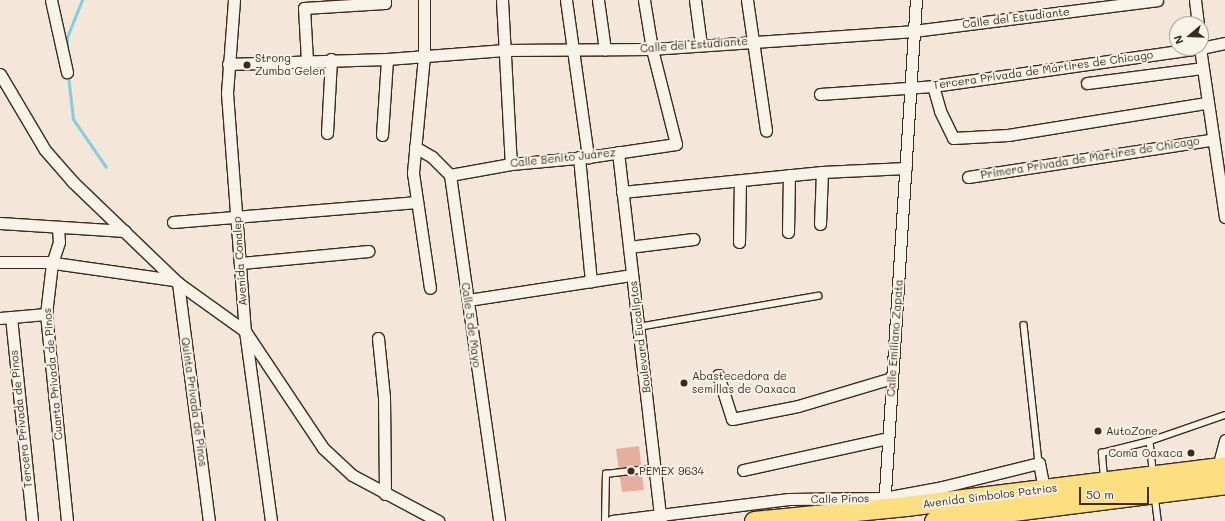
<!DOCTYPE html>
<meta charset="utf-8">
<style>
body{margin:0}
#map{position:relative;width:1225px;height:521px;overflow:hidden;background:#f4e6d9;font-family:Mali,sans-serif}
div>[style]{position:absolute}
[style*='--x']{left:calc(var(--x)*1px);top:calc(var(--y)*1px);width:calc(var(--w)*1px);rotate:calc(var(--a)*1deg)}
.stream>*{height:3px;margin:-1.5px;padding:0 1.5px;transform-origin:1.5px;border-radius:1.5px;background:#81cedf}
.building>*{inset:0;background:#e7b09e}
.roads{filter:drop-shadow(1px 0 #3b2a1e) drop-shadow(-1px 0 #3b2a1e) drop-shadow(0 1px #3b2a1e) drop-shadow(0 -1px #3b2a1e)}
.service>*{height:5.5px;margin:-2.75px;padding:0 2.75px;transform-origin:2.75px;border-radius:2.75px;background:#f7f3e8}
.minor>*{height:11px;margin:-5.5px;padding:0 5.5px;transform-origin:5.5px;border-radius:5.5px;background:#f7f3e8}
.trunk>*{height:19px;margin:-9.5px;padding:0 9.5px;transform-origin:9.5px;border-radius:9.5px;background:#fce080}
.dots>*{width:11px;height:11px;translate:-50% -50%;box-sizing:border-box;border:2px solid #f7f3e8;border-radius:50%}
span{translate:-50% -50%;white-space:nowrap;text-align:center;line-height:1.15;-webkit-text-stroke:4px #f7f3e8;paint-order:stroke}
.street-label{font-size:11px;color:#3b2a1e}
.poi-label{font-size:11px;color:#3b2a1e}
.left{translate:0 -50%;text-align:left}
.right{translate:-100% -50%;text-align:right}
.north{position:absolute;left:1169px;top:16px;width:40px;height:40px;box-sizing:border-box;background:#f7f3e8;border:1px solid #aca397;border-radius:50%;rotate:251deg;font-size:11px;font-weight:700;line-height:16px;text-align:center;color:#3b2a1e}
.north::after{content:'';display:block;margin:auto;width:14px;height:18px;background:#3b2a1e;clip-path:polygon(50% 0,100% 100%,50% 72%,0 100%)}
.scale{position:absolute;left:1079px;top:487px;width:70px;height:18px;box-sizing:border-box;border:2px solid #3b2a1e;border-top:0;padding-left:5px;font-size:12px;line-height:14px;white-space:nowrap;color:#3b2a1e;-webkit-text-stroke:3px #f7f3e8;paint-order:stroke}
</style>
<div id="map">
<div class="stream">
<i style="--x:67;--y:51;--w:14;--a:-90"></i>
<i style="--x:67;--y:37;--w:40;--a:-68"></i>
<i style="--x:68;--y:75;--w:44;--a:83.5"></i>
<i style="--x:73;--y:119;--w:58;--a:55.5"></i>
</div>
<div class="building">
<i style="clip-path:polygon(639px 446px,644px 490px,622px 492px,616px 449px)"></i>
</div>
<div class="roads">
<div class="service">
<i style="--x:1024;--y:325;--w:139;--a:83.8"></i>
<i style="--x:638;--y:327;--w:183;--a:-9.8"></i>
<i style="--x:1150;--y:441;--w:79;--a:-19.1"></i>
<i style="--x:1104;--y:478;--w:25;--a:-95"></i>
<i style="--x:1102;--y:453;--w:49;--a:-14"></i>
<i style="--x:1150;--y:441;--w:31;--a:84"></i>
<i style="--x:1155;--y:495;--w:26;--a:83"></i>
<i style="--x:605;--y:521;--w:47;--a:-88.8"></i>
<i style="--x:606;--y:474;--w:49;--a:-7"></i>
</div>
<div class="minor">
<i style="--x:51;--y:0;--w:74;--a:77.5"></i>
<i style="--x:234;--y:0;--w:93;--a:94.3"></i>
<i style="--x:227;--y:93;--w:239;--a:85.7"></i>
<i style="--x:245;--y:331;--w:192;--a:82.2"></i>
<i style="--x:424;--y:0;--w:56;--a:90"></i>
<i style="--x:424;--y:56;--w:118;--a:95.4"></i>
<i style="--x:413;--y:173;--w:116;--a:81.6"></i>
<i style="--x:502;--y:0;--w:164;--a:86.9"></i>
<i style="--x:566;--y:0;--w:159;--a:82"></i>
<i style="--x:598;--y:0;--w:50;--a:82"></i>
<i style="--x:695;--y:0;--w:45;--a:82.4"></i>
<i style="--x:747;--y:0;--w:132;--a:81.7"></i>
<i style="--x:1195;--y:0;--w:24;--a:83"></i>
<i style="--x:1200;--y:48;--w:171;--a:81.6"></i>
<i style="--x:1201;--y:48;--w:25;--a:-12"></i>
<i style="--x:307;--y:61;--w:53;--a:-93.2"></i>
<i style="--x:304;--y:8;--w:81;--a:-3.5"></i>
<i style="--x:385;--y:3;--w:3;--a:-90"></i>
<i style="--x:228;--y:64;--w:159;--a:-1.8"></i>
<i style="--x:387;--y:59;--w:118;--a:-4.4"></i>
<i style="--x:505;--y:50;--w:147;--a:-0.4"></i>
<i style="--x:652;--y:49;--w:262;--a:-3.9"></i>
<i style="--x:913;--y:31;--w:246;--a:-7.2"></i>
<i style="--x:0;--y:74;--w:88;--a:59.4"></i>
<i style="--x:45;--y:150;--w:43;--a:48.8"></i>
<i style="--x:73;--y:182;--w:146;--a:43.9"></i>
<i style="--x:178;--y:283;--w:82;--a:35.6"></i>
<i style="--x:245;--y:331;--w:141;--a:56.3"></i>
<i style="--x:323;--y:448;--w:40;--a:43"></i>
<i style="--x:352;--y:475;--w:98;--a:28.1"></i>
<i style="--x:1087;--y:83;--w:116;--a:-7.4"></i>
<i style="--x:933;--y:86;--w:26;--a:74"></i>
<i style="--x:940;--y:111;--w:30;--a:64"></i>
<i style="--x:953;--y:138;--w:55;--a:-3.1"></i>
<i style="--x:1008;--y:135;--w:201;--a:-9.2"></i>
<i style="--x:820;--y:94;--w:113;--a:-4"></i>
<i style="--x:933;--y:86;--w:270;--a:-8.1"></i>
<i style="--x:327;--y:133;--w:74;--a:-86.9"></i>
<i style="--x:382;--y:135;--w:76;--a:-86.2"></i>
<i style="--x:415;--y:147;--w:20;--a:30"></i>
<i style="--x:432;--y:157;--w:25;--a:45"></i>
<i style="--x:450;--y:175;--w:349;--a:81.9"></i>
<i style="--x:618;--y:152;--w:371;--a:83.4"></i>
<i style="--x:579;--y:157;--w:125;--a:84.5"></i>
<i style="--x:450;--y:175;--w:62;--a:-10.2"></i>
<i style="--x:511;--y:164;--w:77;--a:-5.2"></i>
<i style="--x:588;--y:157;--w:89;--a:-8.4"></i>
<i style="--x:676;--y:144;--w:98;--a:-104.2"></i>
<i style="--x:652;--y:49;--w:50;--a:-99.3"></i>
<i style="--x:968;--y:177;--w:246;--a:-8.7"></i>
<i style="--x:622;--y:192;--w:201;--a:-5.7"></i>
<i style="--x:822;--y:172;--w:84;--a:-2.7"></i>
<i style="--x:173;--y:222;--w:245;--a:-4.7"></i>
<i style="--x:0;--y:223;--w:125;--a:3.7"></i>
<i style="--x:820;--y:224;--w:52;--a:-87.8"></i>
<i style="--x:58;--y:228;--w:14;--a:86"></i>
<i style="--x:59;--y:242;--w:22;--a:108"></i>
<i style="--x:52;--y:263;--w:51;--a:96.7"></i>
<i style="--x:46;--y:314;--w:208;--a:84.2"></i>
<i style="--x:788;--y:232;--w:57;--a:-89"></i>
<i style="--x:739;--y:242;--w:61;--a:-89.1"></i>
<i style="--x:629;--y:247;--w:65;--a:-7"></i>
<i style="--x:0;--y:262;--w:47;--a:0"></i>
<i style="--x:47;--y:262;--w:128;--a:8.1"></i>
<i style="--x:241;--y:263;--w:128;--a:-5.4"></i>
<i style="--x:178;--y:283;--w:240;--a:82.6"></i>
<i style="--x:468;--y:300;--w:166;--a:-8.7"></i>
<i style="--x:11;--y:317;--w:205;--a:84.1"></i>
<i style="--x:0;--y:318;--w:46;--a:-5"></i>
<i style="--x:378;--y:338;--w:59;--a:84.2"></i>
<i style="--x:384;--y:397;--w:97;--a:89.4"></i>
<i style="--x:718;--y:375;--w:46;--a:72.3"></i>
<i style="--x:732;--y:419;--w:67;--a:-11.1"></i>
<i style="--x:798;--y:406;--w:98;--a:-16.6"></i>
<i style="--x:1218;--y:467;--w:28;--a:-75"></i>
<i style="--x:743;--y:470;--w:148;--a:-12.4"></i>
<i style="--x:884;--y:508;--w:509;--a:-86.4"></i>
<i style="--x:612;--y:521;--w:178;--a:-7.1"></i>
<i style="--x:789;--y:499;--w:95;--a:-0.6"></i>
<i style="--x:884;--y:498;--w:59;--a:-10.7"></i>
<i style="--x:942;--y:487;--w:100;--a:-13.9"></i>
<i style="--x:1039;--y:463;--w:26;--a:79"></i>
</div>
<div class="trunk">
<i style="--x:754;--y:521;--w:153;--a:-5.6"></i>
<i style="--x:906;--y:506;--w:321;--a:-7.1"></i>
<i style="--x:934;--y:521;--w:293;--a:-7.2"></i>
</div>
</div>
<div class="dots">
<i style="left:247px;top:65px;background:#3b2a1e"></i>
<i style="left:684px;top:383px;background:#3b2a1e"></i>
<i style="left:1098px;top:431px;background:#3b2a1e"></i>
<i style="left:1191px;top:453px;background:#3b2a1e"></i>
<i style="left:631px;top:471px;background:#3b2a1e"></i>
</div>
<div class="street-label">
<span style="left:1016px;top:18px;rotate:-7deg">Calle del Estudiante</span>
<span style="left:694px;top:45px;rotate:-4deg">Calle del Estudiante</span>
<span style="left:1043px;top:70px;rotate:-8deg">Tercera Privada de Mártires de Chicago</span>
<span style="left:563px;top:158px;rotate:-6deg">Calle Benito Juárez</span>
<span style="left:1090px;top:158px;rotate:-9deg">Primera Privada de Mártires de Chicago</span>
<span style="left:240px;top:261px;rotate:-94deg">Avenida Conalep</span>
<span style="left:471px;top:325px;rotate:82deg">Calle 5 de Mayo</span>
<span style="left:640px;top:337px;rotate:-97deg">Boulevard Eucaliptos</span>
<span style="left:895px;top:338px;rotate:-86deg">Calle Emiliano Zapata</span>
<span style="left:53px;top:374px;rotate:-95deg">Cuarta Privada de Pinos</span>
<span style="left:194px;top:402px;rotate:82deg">Quinta Privada de Pinos</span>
<span style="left:21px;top:419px;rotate:-96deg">Tercera Privada de Pinos</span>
<span style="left:990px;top:496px;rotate:-7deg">Avenida Símbolos Patrios</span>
<span style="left:840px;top:499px;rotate:-1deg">Calle Pinos</span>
</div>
<div class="poi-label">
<span class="left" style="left:255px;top:65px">Strong<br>Zumba Gelen</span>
<span class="left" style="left:692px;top:383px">Abastecedora de<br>semillas de Oaxaca</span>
<span class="left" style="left:1106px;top:431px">AutoZone</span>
<span class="right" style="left:1183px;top:453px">Coma Oaxaca</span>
<span class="left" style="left:639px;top:471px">PEMEX 9634</span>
</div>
<div class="north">N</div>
<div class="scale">50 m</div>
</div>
